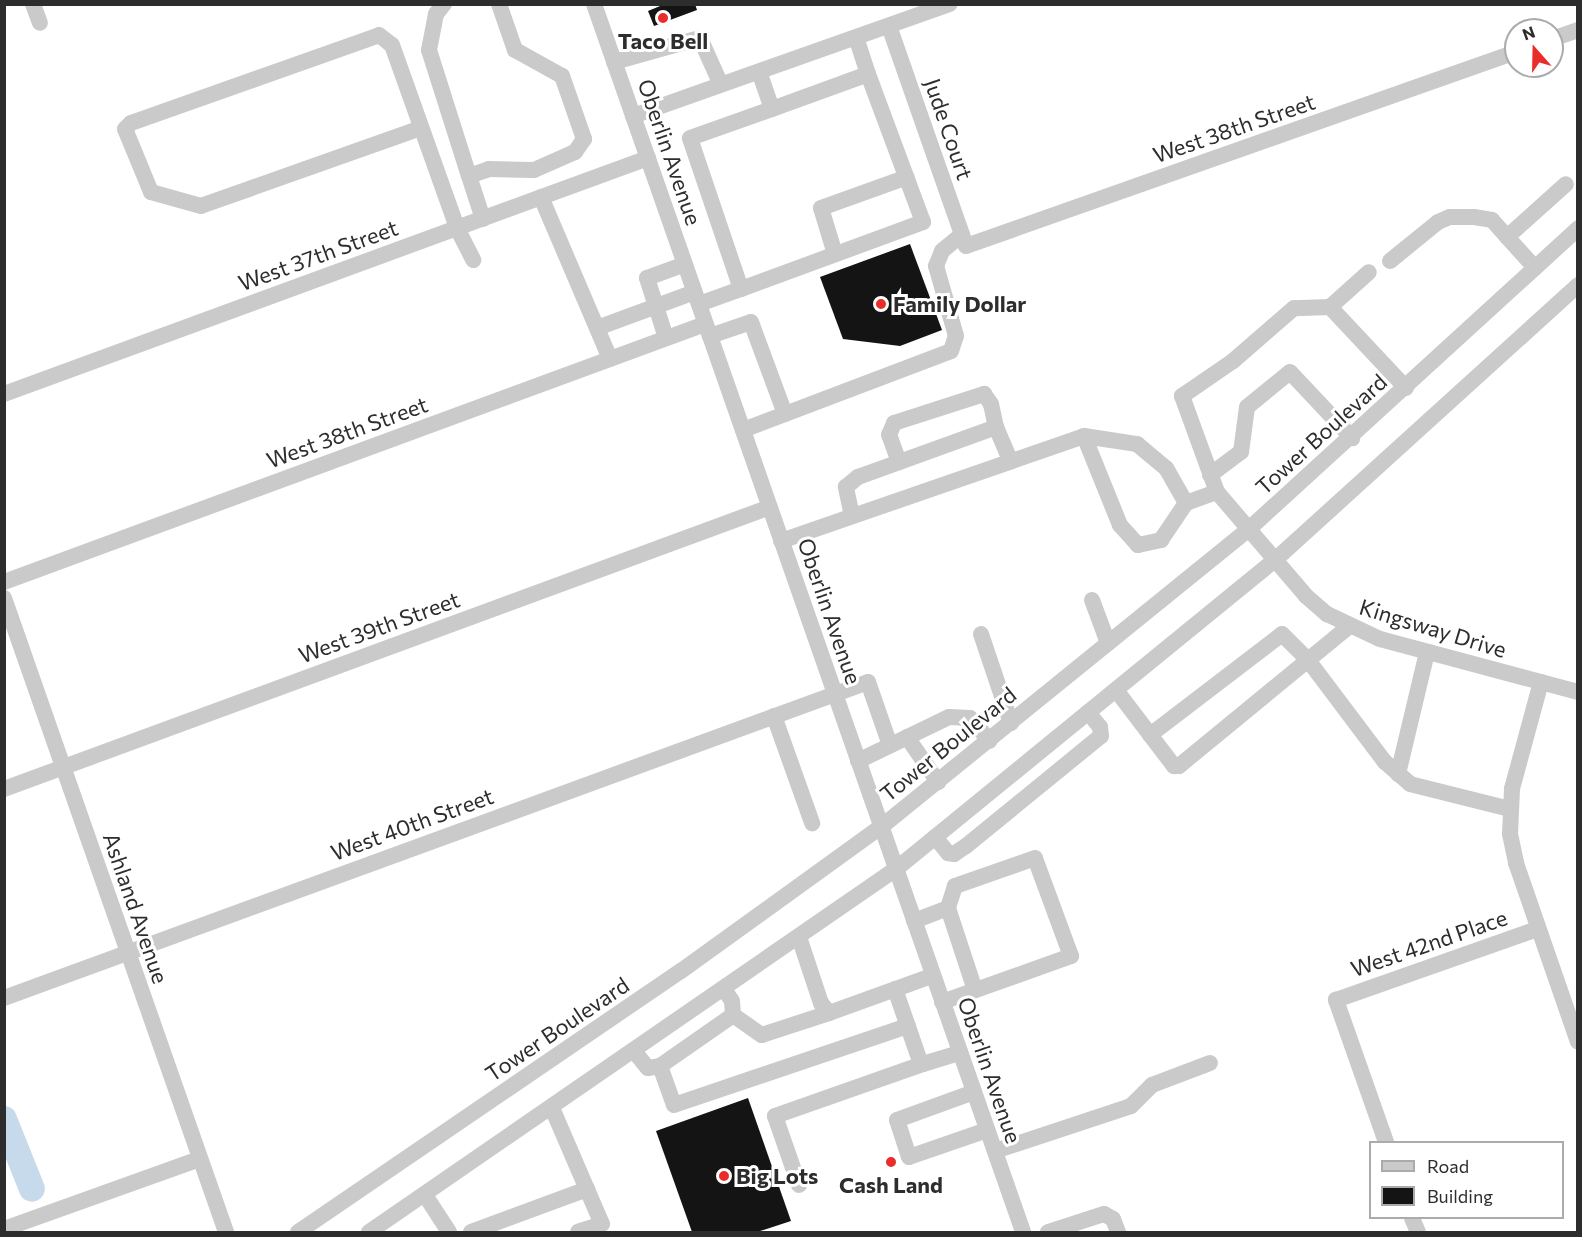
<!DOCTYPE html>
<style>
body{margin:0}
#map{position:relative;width:1582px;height:1237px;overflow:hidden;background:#fff;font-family:Commissioner,sans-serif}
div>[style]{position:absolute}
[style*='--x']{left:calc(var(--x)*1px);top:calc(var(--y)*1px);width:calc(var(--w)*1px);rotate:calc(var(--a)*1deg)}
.river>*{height:26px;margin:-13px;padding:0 13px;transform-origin:13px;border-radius:13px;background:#c6daec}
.building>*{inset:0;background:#141414}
.minor>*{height:16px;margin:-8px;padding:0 8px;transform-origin:8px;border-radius:8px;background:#cacaca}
.dots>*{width:16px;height:16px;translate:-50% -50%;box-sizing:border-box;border:3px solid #fff;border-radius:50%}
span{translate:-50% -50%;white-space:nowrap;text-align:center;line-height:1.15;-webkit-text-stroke:6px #fff;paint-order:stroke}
.poi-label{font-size:22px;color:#2d2d2d;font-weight:700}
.left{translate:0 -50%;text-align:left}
.street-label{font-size:22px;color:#2d2d2d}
.frame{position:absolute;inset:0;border:6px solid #2d2d2d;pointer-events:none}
.legend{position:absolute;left:1369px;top:1141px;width:195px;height:78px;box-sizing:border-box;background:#fff;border:2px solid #ababab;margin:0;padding:8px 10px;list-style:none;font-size:18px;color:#2d2d2d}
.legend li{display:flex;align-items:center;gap:12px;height:30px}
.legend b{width:30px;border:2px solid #ababab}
.north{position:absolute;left:1504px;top:18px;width:60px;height:60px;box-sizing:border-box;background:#fff;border:2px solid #ababab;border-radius:50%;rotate:340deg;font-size:16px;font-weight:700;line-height:24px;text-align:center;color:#2d2d2d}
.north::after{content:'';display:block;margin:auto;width:21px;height:27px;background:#e92d2b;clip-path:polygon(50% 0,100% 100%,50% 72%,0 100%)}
</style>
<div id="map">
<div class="river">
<i style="--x:4;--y:1119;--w:75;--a:68.2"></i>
</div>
<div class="building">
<i style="clip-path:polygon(665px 4px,695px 4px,697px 10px,654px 26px,648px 11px)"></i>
<i style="clip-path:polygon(910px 244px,942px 330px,900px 346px,843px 339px,820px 277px)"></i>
<i style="clip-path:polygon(748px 1098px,791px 1221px,757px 1232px,692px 1232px,656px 1131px)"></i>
</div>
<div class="minor">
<i style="--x:33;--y:4;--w:20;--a:70"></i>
<i style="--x:444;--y:4;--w:13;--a:129"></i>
<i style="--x:436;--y:14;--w:37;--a:101"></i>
<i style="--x:429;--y:50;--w:132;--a:72.4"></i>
<i style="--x:594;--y:4;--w:1301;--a:70.74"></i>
<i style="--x:889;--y:26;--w:233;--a:70.7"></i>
<i style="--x:966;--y:246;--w:583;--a:-19.43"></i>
<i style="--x:1552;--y:39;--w:28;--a:-19"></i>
<i style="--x:614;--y:62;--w:89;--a:-15.6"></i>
<i style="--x:700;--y:38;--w:51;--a:65.9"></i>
<i style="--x:772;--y:109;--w:102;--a:-20"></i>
<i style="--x:868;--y:74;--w:38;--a:-108"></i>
<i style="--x:633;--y:116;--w:336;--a:-19.5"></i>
<i style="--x:421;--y:128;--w:233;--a:160.5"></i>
<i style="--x:201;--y:206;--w:52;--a:-164.4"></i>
<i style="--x:151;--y:192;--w:68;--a:-112.4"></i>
<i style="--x:125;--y:129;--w:8;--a:-45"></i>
<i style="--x:131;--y:123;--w:263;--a:-19.5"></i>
<i style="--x:379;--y:35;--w:16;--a:38"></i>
<i style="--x:392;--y:45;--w:194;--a:70.4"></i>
<i style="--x:457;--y:228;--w:36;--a:63"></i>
<i style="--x:541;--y:197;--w:176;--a:66.9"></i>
<i style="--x:483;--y:219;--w:45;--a:-108"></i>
<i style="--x:469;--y:176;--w:21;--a:-19"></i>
<i style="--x:489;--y:169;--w:45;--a:1.3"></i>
<i style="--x:534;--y:170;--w:45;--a:-23.7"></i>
<i style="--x:575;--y:152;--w:16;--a:-55"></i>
<i style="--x:584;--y:139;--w:67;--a:-109.2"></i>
<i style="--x:562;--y:76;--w:54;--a:-151"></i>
<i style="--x:515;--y:50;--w:49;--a:-109.2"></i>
<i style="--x:1507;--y:237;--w:79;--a:-41.9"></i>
<i style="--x:835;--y:254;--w:48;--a:-106.9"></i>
<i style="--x:821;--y:208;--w:91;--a:-19.8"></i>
<i style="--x:1390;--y:261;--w:62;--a:-39.1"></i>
<i style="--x:1438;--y:222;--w:13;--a:-23"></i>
<i style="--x:1450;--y:217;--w:24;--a:0"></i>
<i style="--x:1474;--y:217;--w:18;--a:9"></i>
<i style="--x:1492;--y:220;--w:64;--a:48.1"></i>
<i style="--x:741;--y:289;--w:194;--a:-20.2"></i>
<i style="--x:923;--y:222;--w:158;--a:-110.4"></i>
<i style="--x:699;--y:304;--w:45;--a:-19.7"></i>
<i style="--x:741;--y:289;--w:159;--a:-108.7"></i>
<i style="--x:690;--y:138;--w:87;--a:-19.5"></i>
<i style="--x:772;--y:109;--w:39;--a:-109"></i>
<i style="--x:1330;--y:307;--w:52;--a:-41.9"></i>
<i style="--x:597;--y:328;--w:104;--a:-20.2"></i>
<i style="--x:710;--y:336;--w:43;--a:-18.9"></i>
<i style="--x:751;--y:322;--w:98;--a:69.7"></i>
<i style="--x:666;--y:338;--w:63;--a:-107.6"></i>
<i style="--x:647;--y:278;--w:40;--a:-20.2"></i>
<i style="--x:1406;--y:388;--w:111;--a:-133.2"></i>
<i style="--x:1330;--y:307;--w:36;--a:178"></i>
<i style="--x:1294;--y:308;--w:81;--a:139"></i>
<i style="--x:1233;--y:361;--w:62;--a:145.5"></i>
<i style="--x:1182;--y:396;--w:102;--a:70"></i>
<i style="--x:1217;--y:492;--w:137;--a:49.4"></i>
<i style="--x:1306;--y:596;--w:28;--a:41"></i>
<i style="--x:1327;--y:614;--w:59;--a:25.3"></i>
<i style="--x:1380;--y:639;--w:205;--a:15"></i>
<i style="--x:4;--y:394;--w:686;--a:-20.13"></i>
<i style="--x:743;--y:430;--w:222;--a:-20.8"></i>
<i style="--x:951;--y:351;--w:16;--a:-72"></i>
<i style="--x:956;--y:336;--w:73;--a:-105.9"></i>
<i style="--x:936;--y:266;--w:16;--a:-68"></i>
<i style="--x:942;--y:251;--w:26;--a:-40"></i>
<i style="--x:1084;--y:436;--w:96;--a:68"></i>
<i style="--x:1120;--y:525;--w:27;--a:48"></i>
<i style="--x:1138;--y:545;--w:24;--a:-12"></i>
<i style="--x:1161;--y:540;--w:45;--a:-56"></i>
<i style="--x:899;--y:462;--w:29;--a:-110"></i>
<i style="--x:889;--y:435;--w:13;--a:-67"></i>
<i style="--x:894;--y:423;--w:95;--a:-17.9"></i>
<i style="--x:984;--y:394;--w:12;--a:55"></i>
<i style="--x:991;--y:404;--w:24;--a:78"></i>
<i style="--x:1210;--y:475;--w:39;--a:-37"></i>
<i style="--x:1241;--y:452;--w:45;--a:-82.4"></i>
<i style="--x:1247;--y:407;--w:55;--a:-39.1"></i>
<i style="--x:1290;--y:372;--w:91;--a:46.8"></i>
<i style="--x:852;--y:516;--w:30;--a:-102"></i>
<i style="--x:846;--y:487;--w:16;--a:-40"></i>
<i style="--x:858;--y:477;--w:147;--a:-19.9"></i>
<i style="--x:996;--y:427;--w:36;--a:67"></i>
<i style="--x:781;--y:541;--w:321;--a:-19.1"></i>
<i style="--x:1084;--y:436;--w:54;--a:8.6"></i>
<i style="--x:1137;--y:444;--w:38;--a:40"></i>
<i style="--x:1166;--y:468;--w:40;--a:60.3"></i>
<i style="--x:1186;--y:503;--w:33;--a:-20"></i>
<i style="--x:4;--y:582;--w:747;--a:-20.21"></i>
<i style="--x:4;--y:598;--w:672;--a:70.7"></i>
<i style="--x:1092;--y:600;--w:46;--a:69.6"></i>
<i style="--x:981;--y:634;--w:94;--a:71.4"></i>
<i style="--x:1541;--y:682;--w:111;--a:105.2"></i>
<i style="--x:1512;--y:789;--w:45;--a:92.5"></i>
<i style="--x:1510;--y:834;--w:30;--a:78"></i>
<i style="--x:1516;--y:863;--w:189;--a:70.9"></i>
<i style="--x:1116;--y:690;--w:96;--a:52.7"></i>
<i style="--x:1174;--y:766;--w:5;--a:0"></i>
<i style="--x:1179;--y:766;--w:219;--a:-39.4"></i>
<i style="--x:774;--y:716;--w:114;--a:70.4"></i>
<i style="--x:1150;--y:735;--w:166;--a:-37.4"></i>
<i style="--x:1282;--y:634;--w:37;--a:45"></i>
<i style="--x:1308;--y:660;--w:128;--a:53"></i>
<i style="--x:1385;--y:762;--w:33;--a:41"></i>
<i style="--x:1410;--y:784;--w:103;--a:14"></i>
<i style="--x:907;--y:737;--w:55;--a:55.4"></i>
<i style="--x:858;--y:761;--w:101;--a:-25.8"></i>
<i style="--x:949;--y:717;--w:21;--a:3"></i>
<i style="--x:970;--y:718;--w:30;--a:49"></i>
<i style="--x:1398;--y:774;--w:125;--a:-76.6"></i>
<i style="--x:4;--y:789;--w:816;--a:-20.21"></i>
<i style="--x:935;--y:837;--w:21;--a:51"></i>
<i style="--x:948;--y:853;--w:6;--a:9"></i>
<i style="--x:954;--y:854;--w:14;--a:-34"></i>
<i style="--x:966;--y:846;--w:174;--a:-39.2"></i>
<i style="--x:1101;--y:736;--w:9;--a:-96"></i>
<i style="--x:1100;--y:727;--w:19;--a:-129"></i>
<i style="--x:914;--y:921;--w:36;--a:-21"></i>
<i style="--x:799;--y:937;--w:70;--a:71.6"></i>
<i style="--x:821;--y:1003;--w:13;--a:51"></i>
<i style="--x:829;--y:1013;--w:109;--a:-19.8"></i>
<i style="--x:895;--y:989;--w:76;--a:70.9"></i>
<i style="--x:920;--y:1061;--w:4;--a:45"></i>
<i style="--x:923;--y:1064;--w:39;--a:-17"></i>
<i style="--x:4;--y:998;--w:920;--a:-20.09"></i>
<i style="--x:868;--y:682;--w:67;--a:70.8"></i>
<i style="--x:942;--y:1002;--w:137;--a:-19.6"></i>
<i style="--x:1071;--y:956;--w:104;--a:-110.2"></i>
<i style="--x:1035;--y:858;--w:85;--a:160.7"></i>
<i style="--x:955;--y:886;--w:23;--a:108"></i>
<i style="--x:948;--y:908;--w:86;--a:71.8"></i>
<i style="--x:733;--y:1015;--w:35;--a:35"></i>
<i style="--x:762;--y:1035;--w:71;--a:-18.2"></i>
<i style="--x:634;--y:1051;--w:22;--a:51"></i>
<i style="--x:648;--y:1068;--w:12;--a:-9"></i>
<i style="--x:660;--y:1066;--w:89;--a:-34.9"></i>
<i style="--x:733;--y:1015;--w:14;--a:-94"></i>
<i style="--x:732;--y:1001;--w:14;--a:-124"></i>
<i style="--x:660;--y:1066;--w:41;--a:70.3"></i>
<i style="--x:674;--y:1105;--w:247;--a:-18.7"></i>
<i style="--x:974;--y:1092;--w:82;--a:160"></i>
<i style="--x:897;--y:1120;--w:39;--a:72"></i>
<i style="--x:909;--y:1157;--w:83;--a:-19.1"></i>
<i style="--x:552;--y:1108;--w:126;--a:66.7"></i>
<i style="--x:602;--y:1224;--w:25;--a:162"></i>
<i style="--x:1386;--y:1142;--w:151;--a:-109.4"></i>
<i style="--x:1336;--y:1000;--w:214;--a:-19.4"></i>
<i style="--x:995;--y:1151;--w:143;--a:-18.3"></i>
<i style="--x:1131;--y:1106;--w:30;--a:-45"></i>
<i style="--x:1152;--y:1085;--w:62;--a:-20.8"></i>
<i style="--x:799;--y:1185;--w:73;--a:-109.2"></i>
<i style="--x:775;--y:1116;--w:157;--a:-19.4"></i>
<i style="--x:425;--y:1195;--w:44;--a:57"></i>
<i style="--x:1412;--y:1218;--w:15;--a:67"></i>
<i style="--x:4;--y:1229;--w:208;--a:-19.7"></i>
<i style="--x:298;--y:1232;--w:463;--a:-34.3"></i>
<i style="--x:681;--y:971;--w:246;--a:-35.8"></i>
<i style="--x:881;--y:827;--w:475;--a:-39"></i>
<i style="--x:1250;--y:528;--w:445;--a:-42.4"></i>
<i style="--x:369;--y:1232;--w:640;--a:-34.56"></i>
<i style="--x:896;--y:869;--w:490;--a:-39.2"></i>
<i style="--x:1276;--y:559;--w:408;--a:-42.2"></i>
<i style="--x:471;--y:1232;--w:124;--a:-20.3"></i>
<i style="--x:1048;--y:1232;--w:59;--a:-17.8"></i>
<i style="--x:1104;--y:1214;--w:10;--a:29"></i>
<i style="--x:1113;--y:1219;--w:14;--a:69"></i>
</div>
<div class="dots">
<i style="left:663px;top:18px;background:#e92d2b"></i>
<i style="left:881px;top:304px;background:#e92d2b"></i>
<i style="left:891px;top:1162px;background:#e92d2b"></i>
<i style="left:724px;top:1176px;background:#e92d2b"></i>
</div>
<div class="poi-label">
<span style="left:663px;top:41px">Taco Bell</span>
<span class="left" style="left:893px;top:304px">Family Dollar</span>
<span class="left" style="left:736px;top:1176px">Big Lots</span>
<span style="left:891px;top:1185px">Cash Land</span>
</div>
<div class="street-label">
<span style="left:1234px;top:128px;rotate:-19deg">West 38th Street</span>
<span style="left:949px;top:129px;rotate:71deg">Jude Court</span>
<span style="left:670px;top:152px;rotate:71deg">Oberlin Avenue</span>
<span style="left:318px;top:255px;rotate:-20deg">West 37th Street</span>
<span style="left:347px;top:432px;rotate:-20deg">West 38th Street</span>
<span style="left:1321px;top:434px;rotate:-42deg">Tower Boulevard</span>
<span style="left:830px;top:611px;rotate:71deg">Oberlin Avenue</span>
<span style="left:379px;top:627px;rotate:-20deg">West 39th Street</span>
<span style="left:1433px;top:628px;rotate:17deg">Kingsway Drive</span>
<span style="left:948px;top:744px;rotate:-39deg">Tower Boulevard</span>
<span style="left:412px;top:824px;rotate:-20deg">West 40th Street</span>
<span style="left:136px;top:908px;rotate:71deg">Ashland Avenue</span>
<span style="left:1429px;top:943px;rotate:-19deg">West 42nd Place</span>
<span style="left:557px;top:1029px;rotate:-34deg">Tower Boulevard</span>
<span style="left:990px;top:1070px;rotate:71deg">Oberlin Avenue</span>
</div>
<div class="frame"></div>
<ul class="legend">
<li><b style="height:8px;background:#cacaca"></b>Road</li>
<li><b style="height:16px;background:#141414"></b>Building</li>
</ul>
<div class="north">N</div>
</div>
